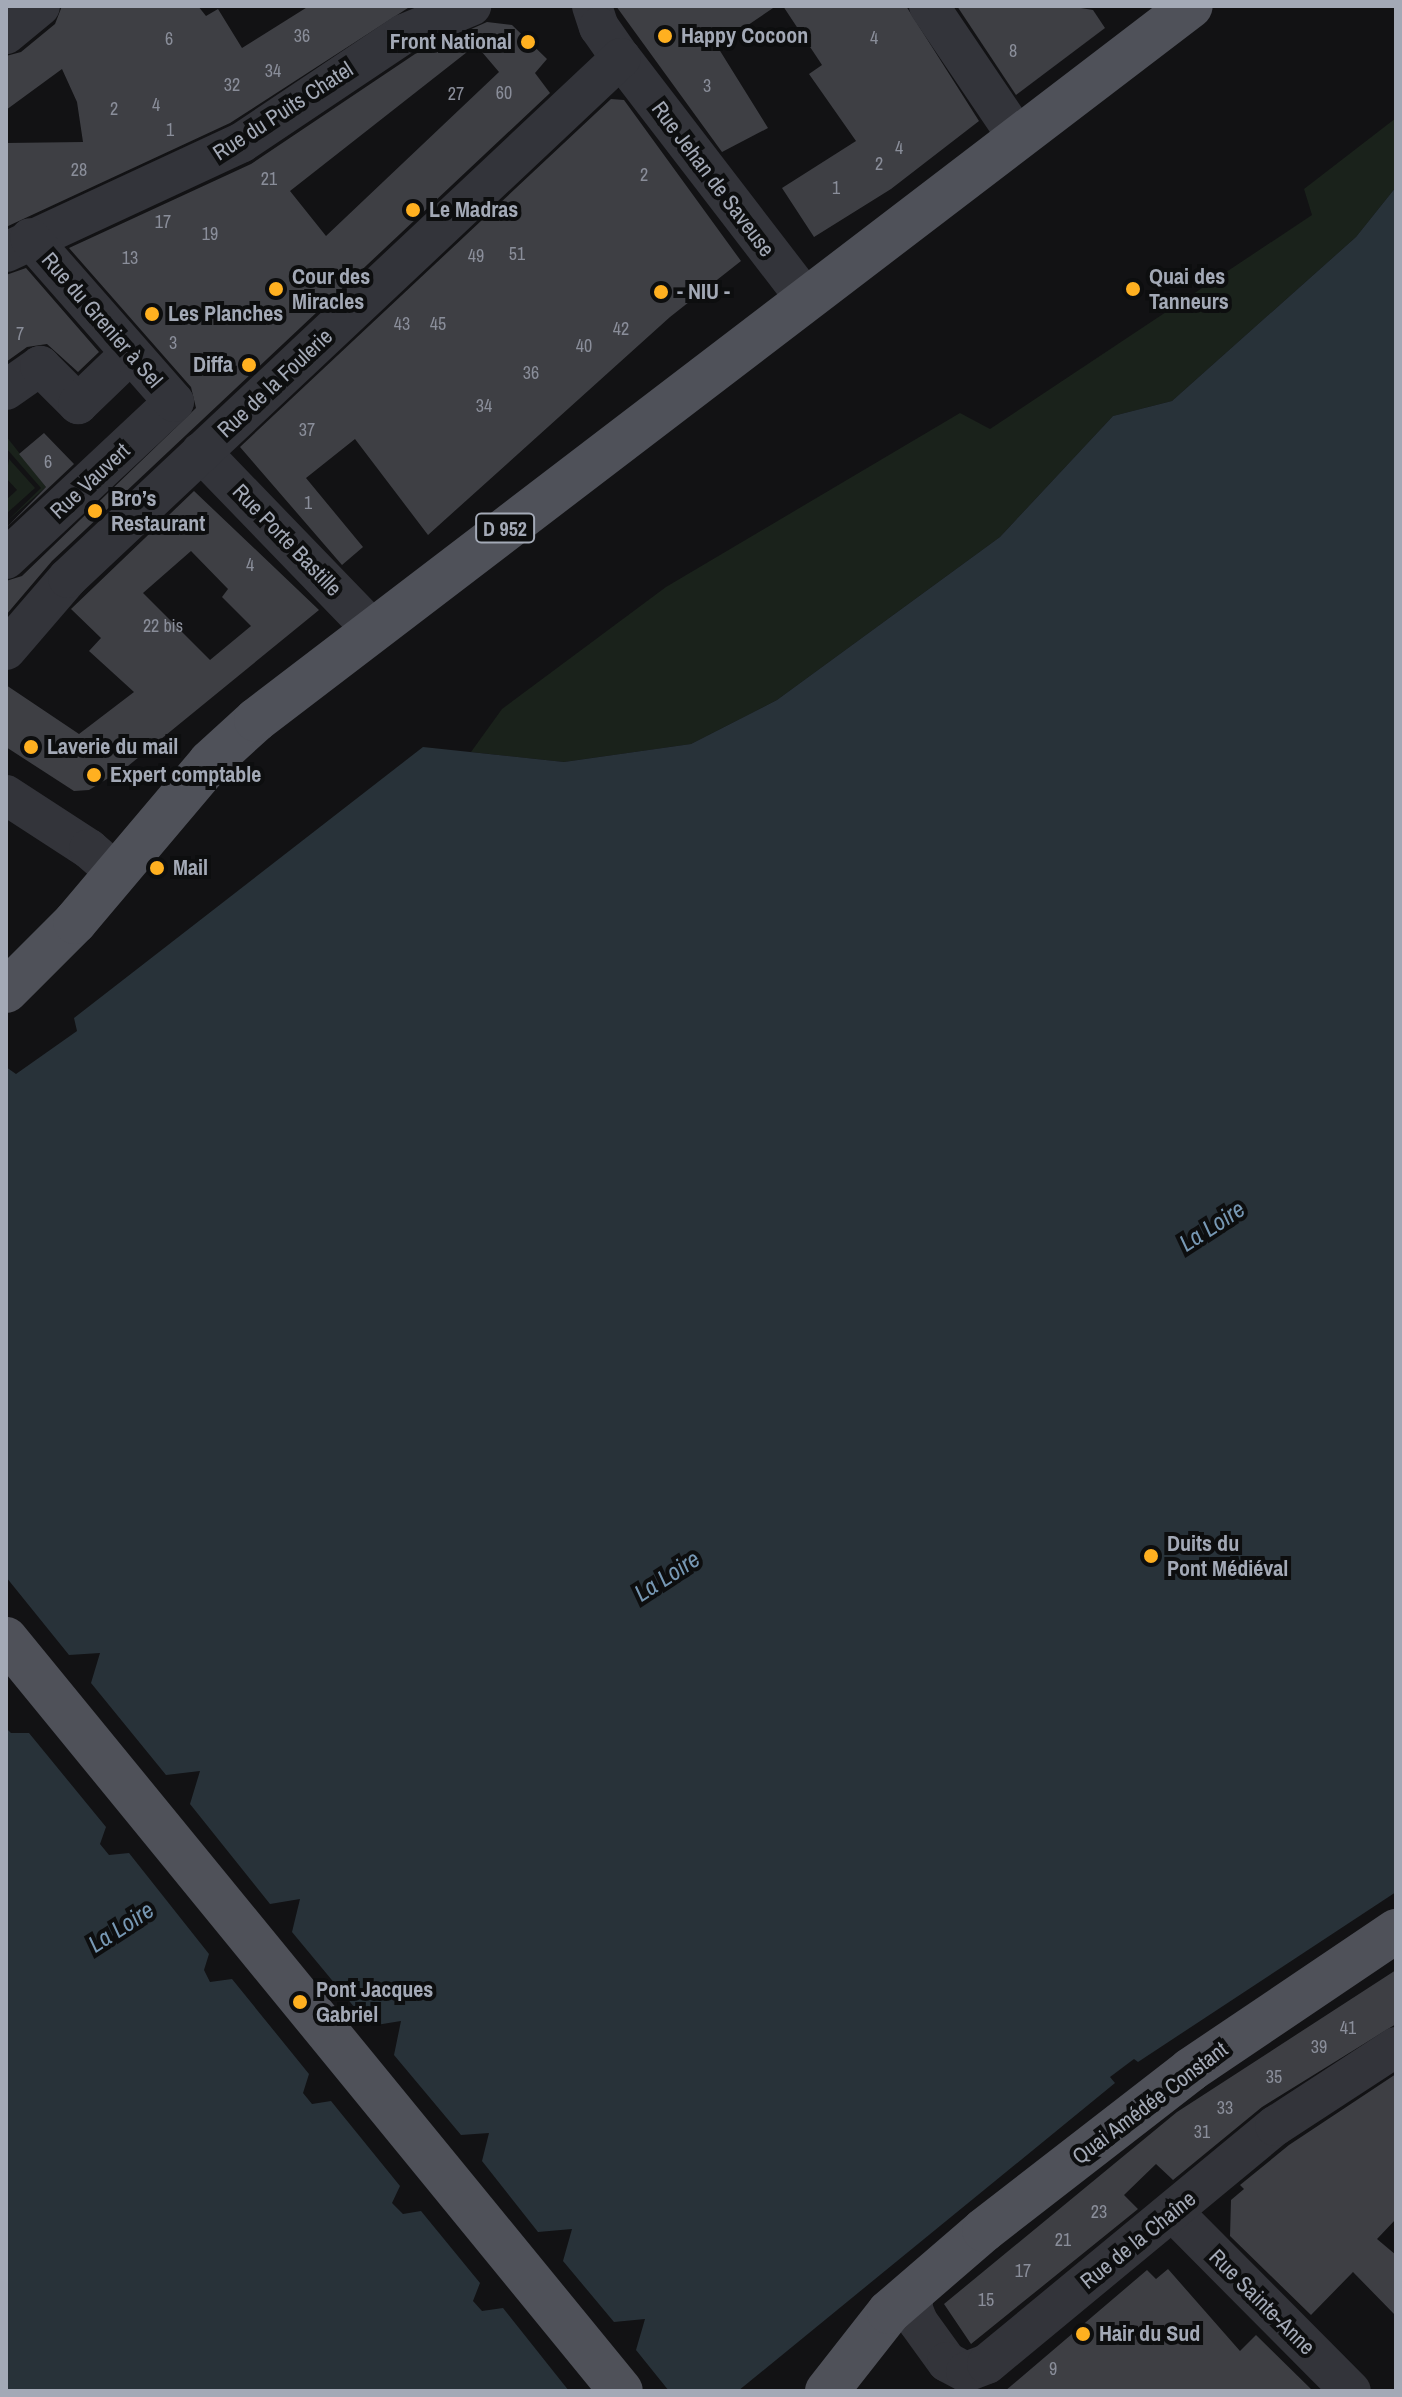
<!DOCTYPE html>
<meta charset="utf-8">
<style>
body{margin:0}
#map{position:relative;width:1402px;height:2397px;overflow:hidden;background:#121214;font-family:"Archivo Narrow",sans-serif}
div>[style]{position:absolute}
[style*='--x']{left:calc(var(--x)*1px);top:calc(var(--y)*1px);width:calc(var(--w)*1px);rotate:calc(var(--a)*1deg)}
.green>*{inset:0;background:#1a221b}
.water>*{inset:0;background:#283239}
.pier>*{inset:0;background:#121214}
.building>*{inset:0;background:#3e3f44}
.minor>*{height:40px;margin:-20px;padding:0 20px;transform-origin:20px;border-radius:20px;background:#33343a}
.major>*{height:44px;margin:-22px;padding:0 22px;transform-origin:22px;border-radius:22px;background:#4f5159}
.dots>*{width:22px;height:22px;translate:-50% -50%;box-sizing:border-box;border:4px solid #0d0e0f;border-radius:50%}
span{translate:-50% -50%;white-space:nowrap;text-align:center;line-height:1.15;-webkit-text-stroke:8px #0d0e0f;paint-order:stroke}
.number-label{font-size:18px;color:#8a8e9a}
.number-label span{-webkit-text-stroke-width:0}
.shield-label span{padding:2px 6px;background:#0d0e0f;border:2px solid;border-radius:6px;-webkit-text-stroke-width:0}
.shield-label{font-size:20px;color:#a3a9b6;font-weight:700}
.poi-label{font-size:22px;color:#a3a9b6;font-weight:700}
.left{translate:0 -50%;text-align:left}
.right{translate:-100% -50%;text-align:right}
.street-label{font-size:22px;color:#a3a9b6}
.water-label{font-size:24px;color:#7798b4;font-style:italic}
.frame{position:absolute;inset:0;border:8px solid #a3a9b6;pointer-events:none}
</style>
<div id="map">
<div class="green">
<i style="clip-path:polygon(1396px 118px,1396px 187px,1356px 237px,1172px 401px,1113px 416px,1000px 537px,777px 700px,691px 744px,564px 762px,471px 752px,502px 709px,666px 587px,960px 413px,990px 429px,1312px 215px,1304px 189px)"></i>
<i style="clip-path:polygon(6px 436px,46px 487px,6px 522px,41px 488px,6px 448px)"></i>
<i style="clip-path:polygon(9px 459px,35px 488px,6px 514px,6px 500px,17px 490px,6px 478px)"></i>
</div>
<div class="water">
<i style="clip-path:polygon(1396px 187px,1396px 1892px,1138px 2062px,1134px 2059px,1110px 2077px,1115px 2083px,738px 2391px,6px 2391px,6px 1067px,16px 1074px,77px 1031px,74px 1018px,423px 747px,564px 762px,691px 744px,777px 700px,1000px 537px,1113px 416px,1172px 401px,1356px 237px)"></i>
</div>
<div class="pier">
<i style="clip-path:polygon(6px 1577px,69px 1655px,100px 1653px,91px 1683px,166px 1775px,200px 1771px,190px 1804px,270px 1904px,300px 1899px,292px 1932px,370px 2026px,401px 2021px,394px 2055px,461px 2135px,489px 2133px,482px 2161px,538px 2232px,572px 2229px,563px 2261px,614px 2322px,645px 2319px,636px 2350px,669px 2391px,569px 2391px,503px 2308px,482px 2311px,473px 2301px,480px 2283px,421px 2211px,403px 2214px,392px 2203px,400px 2186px,331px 2101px,312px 2104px,303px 2093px,309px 2074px,232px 1979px,210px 1982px,204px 1970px,209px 1954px,129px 1853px,109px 1855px,100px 1844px,106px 1827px,29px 1733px,11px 1733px,6px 1728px)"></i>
</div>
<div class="building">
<i style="clip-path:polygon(62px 6px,198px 6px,206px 16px,218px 9px,242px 48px,309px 6px,411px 6px,230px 123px,6px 227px,6px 143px,83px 142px,77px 102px,62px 69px,6px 110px,6px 56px,21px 52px,55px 24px)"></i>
<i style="clip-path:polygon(616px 6px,776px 6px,717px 46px,768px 128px,722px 152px)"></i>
<i style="clip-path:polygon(783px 6px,906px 6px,979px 121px,891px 189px,814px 237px,782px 188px,856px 141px,809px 74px,822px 65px)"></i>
<i style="clip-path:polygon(957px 6px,1069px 6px,1093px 10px,1105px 28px,1016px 95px)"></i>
<i style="clip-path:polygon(evenodd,487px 22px,512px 25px,547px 59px,535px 73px,550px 93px,52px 561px,6px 615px,6px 581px,22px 576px,196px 408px,191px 387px,69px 248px,251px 164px,415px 54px,487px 22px,476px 45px,499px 72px,326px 236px,290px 191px,476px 45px)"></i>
<i style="clip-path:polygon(611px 99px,624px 100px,741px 261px,670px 317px,428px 535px,355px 439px,306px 478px,363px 547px,342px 565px,240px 447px)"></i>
<i style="clip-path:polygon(26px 268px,99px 352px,78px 372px,47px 344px,27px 347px,6px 362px,6px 275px)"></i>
<i style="clip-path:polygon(44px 433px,74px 464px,6px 528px,46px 487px,19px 454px)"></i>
<i style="clip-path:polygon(evenodd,194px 491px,319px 610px,128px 766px,89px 790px,74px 791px,6px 747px,6px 685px,79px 734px,134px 692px,89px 651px,101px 638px,71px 609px,194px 491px,191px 551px,228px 589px,222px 597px,251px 626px,210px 660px,143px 593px,191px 551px)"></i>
<i style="clip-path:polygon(1396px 1970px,1396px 2024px,1262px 2107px,1173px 2180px,1156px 2164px,1124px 2195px,1138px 2209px,971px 2344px,944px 2304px,1177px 2112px)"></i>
<i style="clip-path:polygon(1396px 2074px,1396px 2219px,1377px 2239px,1396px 2255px,1396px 2316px,1353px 2272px,1311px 2315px,1230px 2236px,1231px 2200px,1244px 2189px,1240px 2185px,1289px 2145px)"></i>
<i style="clip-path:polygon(1168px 2269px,1240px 2351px,1256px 2335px,1313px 2391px,1005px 2391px,1147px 2270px,1156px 2279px)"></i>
</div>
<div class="minor">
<i style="--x:592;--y:6;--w:22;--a:72"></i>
<i style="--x:599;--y:27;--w:38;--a:55"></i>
<i style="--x:621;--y:58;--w:304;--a:52.5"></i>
<i style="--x:929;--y:6;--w:159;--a:56"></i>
<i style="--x:6;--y:34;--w:44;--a:-39.5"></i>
<i style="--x:6;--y:252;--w:259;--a:-24.9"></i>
<i style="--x:241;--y:143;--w:196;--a:-33.8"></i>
<i style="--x:404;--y:34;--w:73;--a:-22.7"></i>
<i style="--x:6;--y:390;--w:42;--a:-35.2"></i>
<i style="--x:40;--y:366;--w:54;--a:45"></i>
<i style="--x:78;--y:404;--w:72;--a:-43.9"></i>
<i style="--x:201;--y:452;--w:246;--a:46"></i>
<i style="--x:6;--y:559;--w:230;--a:-43.1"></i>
<i style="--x:174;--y:402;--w:218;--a:-131.3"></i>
<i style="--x:6;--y:650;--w:95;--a:-49.3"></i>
<i style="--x:68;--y:578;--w:759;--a:-43.24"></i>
<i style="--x:6;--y:795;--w:99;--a:33"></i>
<i style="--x:89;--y:849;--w:35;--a:41"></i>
<i style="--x:1174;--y:2213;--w:251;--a:45.2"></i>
<i style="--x:915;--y:2289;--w:18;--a:99"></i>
<i style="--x:912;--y:2307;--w:16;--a:68"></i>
<i style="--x:918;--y:2322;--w:49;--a:54.1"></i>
<i style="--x:947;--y:2362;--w:21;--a:28"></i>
<i style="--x:966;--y:2372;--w:22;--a:-21"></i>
<i style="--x:987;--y:2364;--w:374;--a:-39.6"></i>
<i style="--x:1275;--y:2126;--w:145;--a:-33.1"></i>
</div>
<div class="major">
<i style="--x:6;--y:991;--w:98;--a:-45"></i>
<i style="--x:75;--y:922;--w:209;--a:-49.8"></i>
<i style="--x:210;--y:762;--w:62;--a:-42.4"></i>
<i style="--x:256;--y:720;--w:1176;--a:-37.37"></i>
<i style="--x:6;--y:1639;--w:971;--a:50.72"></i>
<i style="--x:827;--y:2391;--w:100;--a:-51.9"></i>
<i style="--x:889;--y:2312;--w:125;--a:-40.8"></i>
<i style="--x:984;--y:2230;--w:261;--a:-37.8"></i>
<i style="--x:1190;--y:2070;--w:249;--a:-34"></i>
</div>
<div class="dots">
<i style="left:665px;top:36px;background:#ffb020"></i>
<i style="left:528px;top:42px;background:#ffb020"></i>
<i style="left:413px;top:210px;background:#ffb020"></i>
<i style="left:276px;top:289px;background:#ffb020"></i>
<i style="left:1133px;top:289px;background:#ffb020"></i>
<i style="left:661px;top:292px;background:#ffb020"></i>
<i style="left:152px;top:314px;background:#ffb020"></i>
<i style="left:249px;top:365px;background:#ffb020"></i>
<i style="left:95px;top:511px;background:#ffb020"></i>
<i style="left:31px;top:747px;background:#ffb020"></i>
<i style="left:94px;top:775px;background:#ffb020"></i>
<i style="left:157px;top:868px;background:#ffb020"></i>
<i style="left:1151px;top:1556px;background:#ffb020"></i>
<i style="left:300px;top:2002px;background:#ffb020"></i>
<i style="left:1083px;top:2334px;background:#ffb020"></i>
</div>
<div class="number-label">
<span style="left:302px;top:36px">36</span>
<span style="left:874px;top:38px">4</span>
<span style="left:169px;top:39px">6</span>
<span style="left:1013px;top:51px">8</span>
<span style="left:273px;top:71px">34</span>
<span style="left:232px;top:85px">32</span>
<span style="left:707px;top:86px">3</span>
<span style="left:504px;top:93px">60</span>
<span style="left:456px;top:94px">27</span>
<span style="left:156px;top:105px">4</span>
<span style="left:114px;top:109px">2</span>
<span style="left:170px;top:130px">1</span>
<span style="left:899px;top:148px">4</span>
<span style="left:879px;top:164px">2</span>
<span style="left:79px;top:170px">28</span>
<span style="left:644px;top:175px">2</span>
<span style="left:269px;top:179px">21</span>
<span style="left:836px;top:188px">1</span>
<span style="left:163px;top:222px">17</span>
<span style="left:210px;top:234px">19</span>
<span style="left:517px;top:254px">51</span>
<span style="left:476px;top:256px">49</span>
<span style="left:130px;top:258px">13</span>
<span style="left:402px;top:324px">43</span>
<span style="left:438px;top:324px">45</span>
<span style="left:621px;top:329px">42</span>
<span style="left:20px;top:334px">7</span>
<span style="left:173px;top:343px">3</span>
<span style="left:584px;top:346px">40</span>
<span style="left:531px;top:373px">36</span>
<span style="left:484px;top:406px">34</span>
<span style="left:307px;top:430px">37</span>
<span style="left:48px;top:462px">6</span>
<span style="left:308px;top:503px">1</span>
<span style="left:250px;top:565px">4</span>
<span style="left:163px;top:626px">22 bis</span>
<span style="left:1348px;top:2028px">41</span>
<span style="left:1319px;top:2047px">39</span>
<span style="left:1274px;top:2077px">35</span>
<span style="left:1225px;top:2108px">33</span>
<span style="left:1202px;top:2132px">31</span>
<span style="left:1099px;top:2212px">23</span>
<span style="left:1063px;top:2240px">21</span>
<span style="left:1023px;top:2271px">17</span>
<span style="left:986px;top:2300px">15</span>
<span style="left:1053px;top:2369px">9</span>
</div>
<div class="shield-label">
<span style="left:505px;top:528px">D 952</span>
</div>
<div class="poi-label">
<span class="left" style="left:681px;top:36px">Happy Cocoon</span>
<span class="right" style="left:512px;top:42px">Front National</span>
<span class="left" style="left:429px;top:210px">Le Madras</span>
<span class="left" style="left:292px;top:289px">Cour des<br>Miracles</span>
<span class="left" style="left:1149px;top:289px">Quai des<br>Tanneurs</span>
<span class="left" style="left:677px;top:292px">‑ NIU ‑</span>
<span class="left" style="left:168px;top:314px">Les Planches</span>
<span class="right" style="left:233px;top:365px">Diffa</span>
<span class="left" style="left:111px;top:511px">Bro’s<br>Restaurant</span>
<span class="left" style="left:47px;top:747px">Laverie du mail</span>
<span class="left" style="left:110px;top:775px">Expert comptable</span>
<span class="left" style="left:173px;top:868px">Mail</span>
<span class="left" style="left:1167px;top:1556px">Duits du<br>Pont Médiéval</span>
<span class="left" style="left:316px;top:2002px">Pont Jacques<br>Gabriel</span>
<span class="left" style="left:1099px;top:2334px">Hair du Sud</span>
</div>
<div class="street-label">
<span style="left:283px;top:111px;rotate:-33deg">Rue du Puits Chatel</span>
<span style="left:713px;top:179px;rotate:53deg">Rue Jehan de Saveuse</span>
<span style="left:102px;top:320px;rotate:49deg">Rue du Grenier à Sel</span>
<span style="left:275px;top:383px;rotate:-43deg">Rue de la Foulerie</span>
<span style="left:90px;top:481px;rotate:-43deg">Rue Vauvert</span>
<span style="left:287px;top:540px;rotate:46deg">Rue Porte Bastille</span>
<span style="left:1150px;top:2103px;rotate:-37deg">Quai Amédée Constant</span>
<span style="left:1138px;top:2240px;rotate:-39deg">Rue de la Chaîne</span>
<span style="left:1262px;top:2302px;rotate:45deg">Rue Sainte-Anne</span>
</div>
<div class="water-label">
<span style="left:1212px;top:1226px;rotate:-33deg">La Loire</span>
<span style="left:667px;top:1576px;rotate:-33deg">La Loire</span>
<span style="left:121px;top:1927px;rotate:-33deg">La Loire</span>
</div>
<div class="frame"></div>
</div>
